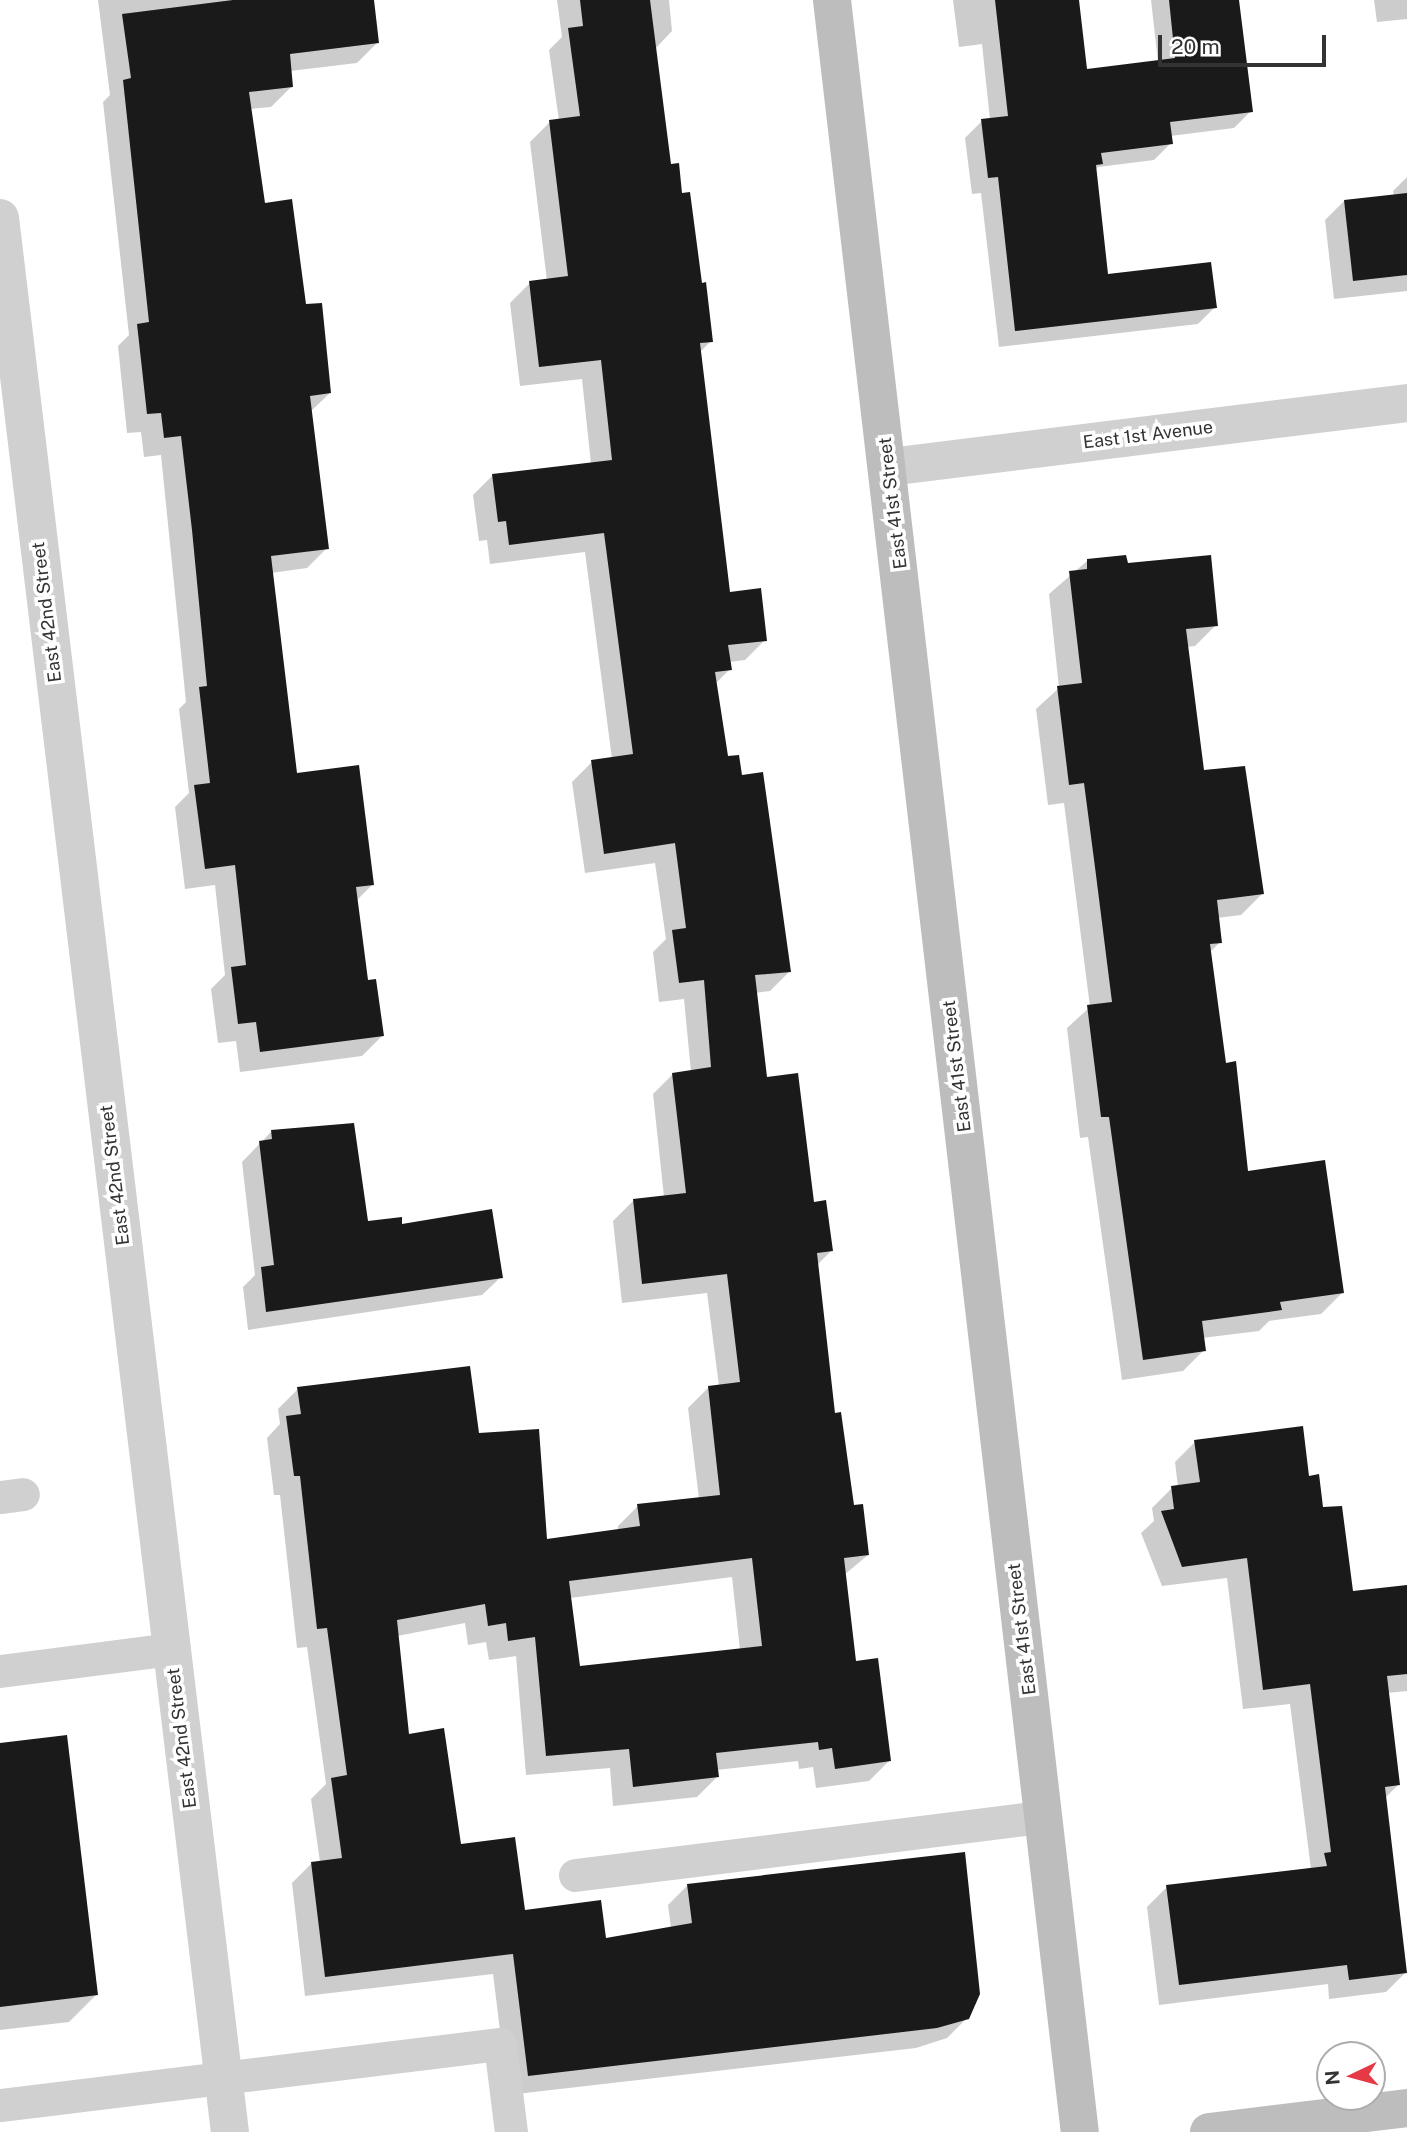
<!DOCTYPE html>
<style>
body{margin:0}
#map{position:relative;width:1407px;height:2132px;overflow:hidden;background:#fff;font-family:"Public Sans",sans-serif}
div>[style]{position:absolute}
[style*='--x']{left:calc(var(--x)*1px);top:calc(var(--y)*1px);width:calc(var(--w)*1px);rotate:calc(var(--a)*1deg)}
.shadow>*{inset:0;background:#0003}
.building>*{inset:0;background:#1a1a1a}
.lane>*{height:33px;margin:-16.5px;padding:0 16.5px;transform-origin:16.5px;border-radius:16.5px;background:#d0d0d0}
.street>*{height:38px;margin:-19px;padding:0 19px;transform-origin:19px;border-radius:19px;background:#d0d0d0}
.secondary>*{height:38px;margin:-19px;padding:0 19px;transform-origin:19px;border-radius:19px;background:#bdbdbd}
span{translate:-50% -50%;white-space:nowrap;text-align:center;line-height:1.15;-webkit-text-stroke:7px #fff;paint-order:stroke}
.street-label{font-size:18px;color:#333}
.north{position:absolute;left:1316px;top:2041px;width:70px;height:70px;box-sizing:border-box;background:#fff;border:2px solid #adadad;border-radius:50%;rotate:265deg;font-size:19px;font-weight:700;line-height:28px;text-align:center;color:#333}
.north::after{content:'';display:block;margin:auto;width:24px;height:32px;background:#e63946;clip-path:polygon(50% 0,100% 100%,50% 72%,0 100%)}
.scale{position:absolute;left:1158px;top:35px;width:168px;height:32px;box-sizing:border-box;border:4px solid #333;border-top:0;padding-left:9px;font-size:21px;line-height:24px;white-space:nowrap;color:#333;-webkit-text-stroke:5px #fff;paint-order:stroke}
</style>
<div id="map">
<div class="shadow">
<i style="clip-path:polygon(98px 0,372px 0,377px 43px,357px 63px,290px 71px,292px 86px,271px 107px,250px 109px,263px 205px,305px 306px,330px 393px,310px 412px,327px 548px,307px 568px,271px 573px,295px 774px,373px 884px,356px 901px,366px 982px,382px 1036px,362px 1056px,240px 1072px,236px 1041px,218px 1043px,211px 989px,225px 975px,215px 885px,185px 889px,175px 807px,189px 793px,179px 709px,186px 702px,161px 455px,144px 457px,141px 432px,127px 433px,118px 346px,129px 335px,103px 102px,110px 95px)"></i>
<i style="clip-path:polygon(evenodd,557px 0,669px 0,672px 31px,654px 50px,670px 166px,681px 195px,711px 341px,699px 353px,728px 594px,765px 640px,745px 660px,729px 662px,730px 669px,715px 684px,726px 758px,790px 971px,770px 991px,755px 993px,766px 1079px,831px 1251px,817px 1265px,834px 1415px,852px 1507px,868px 1555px,844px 1575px,855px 1663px,889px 1761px,869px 1781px,816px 1788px,813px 1767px,799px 1769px,798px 1761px,716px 1770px,717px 1777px,697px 1797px,613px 1806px,610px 1768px,526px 1775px,516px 1656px,489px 1660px,486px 1642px,468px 1645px,465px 1623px,397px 1636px,407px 1736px,459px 1846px,523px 1912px,604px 1940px,671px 1928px,668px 1905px,688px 1885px,967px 2018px,947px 2038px,916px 2048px,508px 2095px,493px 1974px,305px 1996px,292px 1883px,312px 1863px,320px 1862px,311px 1799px,326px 1784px,307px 1647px,297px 1648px,280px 1495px,274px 1495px,267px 1438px,280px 1424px,278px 1409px,298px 1389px,477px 1435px,545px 1541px,618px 1531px,618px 1526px,638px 1506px,699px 1499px,688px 1408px,708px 1388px,719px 1386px,707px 1293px,622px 1303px,613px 1221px,633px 1201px,664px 1197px,653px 1094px,673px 1074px,691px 1072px,684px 999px,659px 1002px,653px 952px,666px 939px,655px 863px,585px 873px,572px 782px,592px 762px,612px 759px,585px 552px,490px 564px,487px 540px,479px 541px,473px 495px,493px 475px,591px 464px,582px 379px,520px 386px,510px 303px,530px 283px,547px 281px,530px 142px,550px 122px,559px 121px,549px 50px,562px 37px,557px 0,732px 1577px,740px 1650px,578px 1668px,570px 1598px,732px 1577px)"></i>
<i style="clip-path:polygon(953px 0,1077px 0,1086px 71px,1158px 62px,1151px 0,1238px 0,1251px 111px,1234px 128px,1170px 136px,1171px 143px,1154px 160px,1098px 167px,1095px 170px,1107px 276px,1215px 307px,1198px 324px,999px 347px,981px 193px,972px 194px,965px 138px,982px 121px,990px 120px,982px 44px,959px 47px)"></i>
<i style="clip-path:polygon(1374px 0,1407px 0,1407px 19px,1377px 22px)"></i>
<i style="clip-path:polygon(1407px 177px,1407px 291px,1334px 299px,1325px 220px,1344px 201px,1394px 196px,1393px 191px)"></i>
<i style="clip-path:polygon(1087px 561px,1126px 565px,1216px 625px,1195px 646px,1186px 647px,1203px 772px,1262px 894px,1241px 915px,1217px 918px,1220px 942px,1209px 953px,1224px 1065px,1246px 1173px,1342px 1293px,1321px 1314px,1269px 1321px,1259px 1331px,1202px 1338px,1204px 1350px,1183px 1371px,1122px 1380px,1088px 1137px,1080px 1138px,1067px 1028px,1090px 1007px,1064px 803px,1048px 805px,1036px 709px,1059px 688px,1049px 594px)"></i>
<i style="clip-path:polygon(271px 1132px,366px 1223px,501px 1277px,482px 1295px,248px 1330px,243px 1287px,255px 1275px,242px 1162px)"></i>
<i style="clip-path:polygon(1195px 1442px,1308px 1478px,1352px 1593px,1407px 1587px,1407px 1691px,1387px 1693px,1399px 1784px,1384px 1799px,1406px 1972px,1386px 1992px,1329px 1999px,1328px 1984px,1159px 2005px,1147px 1907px,1167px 1887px,1311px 1869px,1290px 1704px,1243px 1709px,1227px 1578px,1162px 1586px,1141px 1533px,1154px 1521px,1152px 1508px,1172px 1488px,1178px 1487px,1175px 1462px)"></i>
<i style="clip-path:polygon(0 1745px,97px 1994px,69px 2022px,0 2030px)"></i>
</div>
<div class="building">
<i style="clip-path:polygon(233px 0,374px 0,379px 43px,290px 54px,293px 87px,249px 92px,265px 203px,292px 199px,306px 304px,322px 303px,331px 393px,310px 396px,329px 549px,271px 556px,297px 773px,359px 765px,374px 885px,356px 887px,368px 980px,376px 979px,384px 1036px,260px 1052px,256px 1022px,238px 1024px,231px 967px,246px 965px,235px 865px,205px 869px,194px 785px,210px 783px,199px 687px,207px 686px,192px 530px,181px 436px,164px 438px,161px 413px,147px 414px,137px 324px,149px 322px,123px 80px,131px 78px,122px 14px)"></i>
<i style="clip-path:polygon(evenodd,580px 0,650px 0,671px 164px,679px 163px,682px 193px,690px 192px,702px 283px,706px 282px,713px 342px,700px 343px,730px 592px,761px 588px,767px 641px,728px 645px,732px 670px,715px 672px,728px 756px,739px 755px,742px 775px,763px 772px,791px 972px,755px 975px,767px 1077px,798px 1073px,814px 1202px,826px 1200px,833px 1251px,817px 1253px,835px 1413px,841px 1412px,854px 1505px,863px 1504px,869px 1555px,844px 1558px,856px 1661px,878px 1658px,891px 1761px,835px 1769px,832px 1748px,819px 1750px,818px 1742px,716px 1753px,719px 1777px,633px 1787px,629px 1749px,546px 1756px,535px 1637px,508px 1641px,506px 1623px,488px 1626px,485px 1604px,397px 1620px,409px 1734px,444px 1728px,461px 1844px,515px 1837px,525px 1910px,601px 1900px,606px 1938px,692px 1923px,687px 1884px,965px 1852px,980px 1994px,969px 2019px,937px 2028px,528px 2076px,513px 1954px,325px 1977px,311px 1862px,342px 1858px,331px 1778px,347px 1775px,327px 1628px,317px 1629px,300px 1476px,294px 1476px,286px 1416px,301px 1414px,297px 1387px,470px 1366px,479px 1433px,539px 1429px,547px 1539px,640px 1526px,637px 1504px,720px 1495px,708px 1386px,740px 1382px,727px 1274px,642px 1284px,633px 1199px,686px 1193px,672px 1073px,711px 1067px,704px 980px,679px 983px,672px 930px,686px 928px,675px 843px,604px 854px,591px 760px,633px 754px,604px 533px,509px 545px,506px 521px,498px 522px,492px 474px,612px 460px,601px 360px,539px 367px,529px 281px,568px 276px,549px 120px,580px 116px,568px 28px,583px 26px,580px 0,752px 1558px,762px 1646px,580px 1666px,569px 1581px,752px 1558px)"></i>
<i style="clip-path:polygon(995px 0,1079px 0,1087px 69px,1175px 58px,1169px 0,1239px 0,1253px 112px,1170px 122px,1173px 144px,1101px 153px,1103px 164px,1096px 165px,1108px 274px,1211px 262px,1217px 308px,1015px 331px,998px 177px,988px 178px,981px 119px,1008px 116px)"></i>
<i style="clip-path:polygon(1407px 193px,1407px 275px,1353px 281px,1344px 200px)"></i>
<i style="clip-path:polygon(1126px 555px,1128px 563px,1211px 555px,1218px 626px,1186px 629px,1204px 770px,1245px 766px,1264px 894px,1217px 900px,1222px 943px,1210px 944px,1226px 1063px,1236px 1061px,1248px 1171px,1325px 1160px,1344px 1293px,1280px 1302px,1282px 1310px,1202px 1321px,1206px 1351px,1143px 1360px,1109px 1117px,1101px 1117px,1087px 1005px,1112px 1002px,1096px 875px,1084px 783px,1069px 785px,1057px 686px,1082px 683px,1069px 571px,1087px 569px,1087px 559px)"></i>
<i style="clip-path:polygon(354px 1123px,368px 1221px,402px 1217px,402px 1224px,492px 1209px,503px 1278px,266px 1312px,261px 1267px,274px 1265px,259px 1141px,272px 1139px,271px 1130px)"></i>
<i style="clip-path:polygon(1303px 1426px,1309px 1476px,1319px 1474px,1323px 1507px,1342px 1506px,1353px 1591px,1407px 1585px,1407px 1674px,1387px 1676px,1400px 1785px,1385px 1787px,1407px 1973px,1349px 1980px,1347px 1965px,1179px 1985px,1166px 1885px,1327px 1866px,1324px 1853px,1331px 1852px,1310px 1684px,1263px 1690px,1247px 1558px,1182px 1567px,1161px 1511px,1174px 1509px,1171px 1486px,1200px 1482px,1194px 1440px)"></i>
<i style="clip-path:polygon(67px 1735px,98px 1995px,0 2007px,0 1743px)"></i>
</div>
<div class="lane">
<i style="--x:0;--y:1497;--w:23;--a:-7"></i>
<i style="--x:0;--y:1671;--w:172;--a:-7.3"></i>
<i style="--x:575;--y:1875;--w:472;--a:-7.1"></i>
<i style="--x:0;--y:2105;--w:504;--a:-6.96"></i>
<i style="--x:500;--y:2044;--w:89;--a:82.9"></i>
</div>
<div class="street">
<i style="--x:0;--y:218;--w:1928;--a:83.15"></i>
<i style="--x:889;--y:467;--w:522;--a:-7.04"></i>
</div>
<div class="secondary">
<i style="--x:832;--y:0;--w:2146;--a:83.37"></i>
<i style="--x:1209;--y:2132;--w:199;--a:-6.9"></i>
</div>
<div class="street-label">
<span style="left:1148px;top:435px;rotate:-7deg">East 1st Avenue</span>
<span style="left:893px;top:503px;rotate:-97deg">East 41st Street</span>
<span style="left:47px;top:612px;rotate:-97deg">East 42nd Street</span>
<span style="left:957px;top:1066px;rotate:-97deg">East 41st Street</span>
<span style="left:115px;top:1175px;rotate:-97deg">East 42nd Street</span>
<span style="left:1022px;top:1629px;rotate:-97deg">East 41st Street</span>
<span style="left:182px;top:1738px;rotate:-97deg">East 42nd Street</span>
</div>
<div class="north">N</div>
<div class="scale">20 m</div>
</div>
